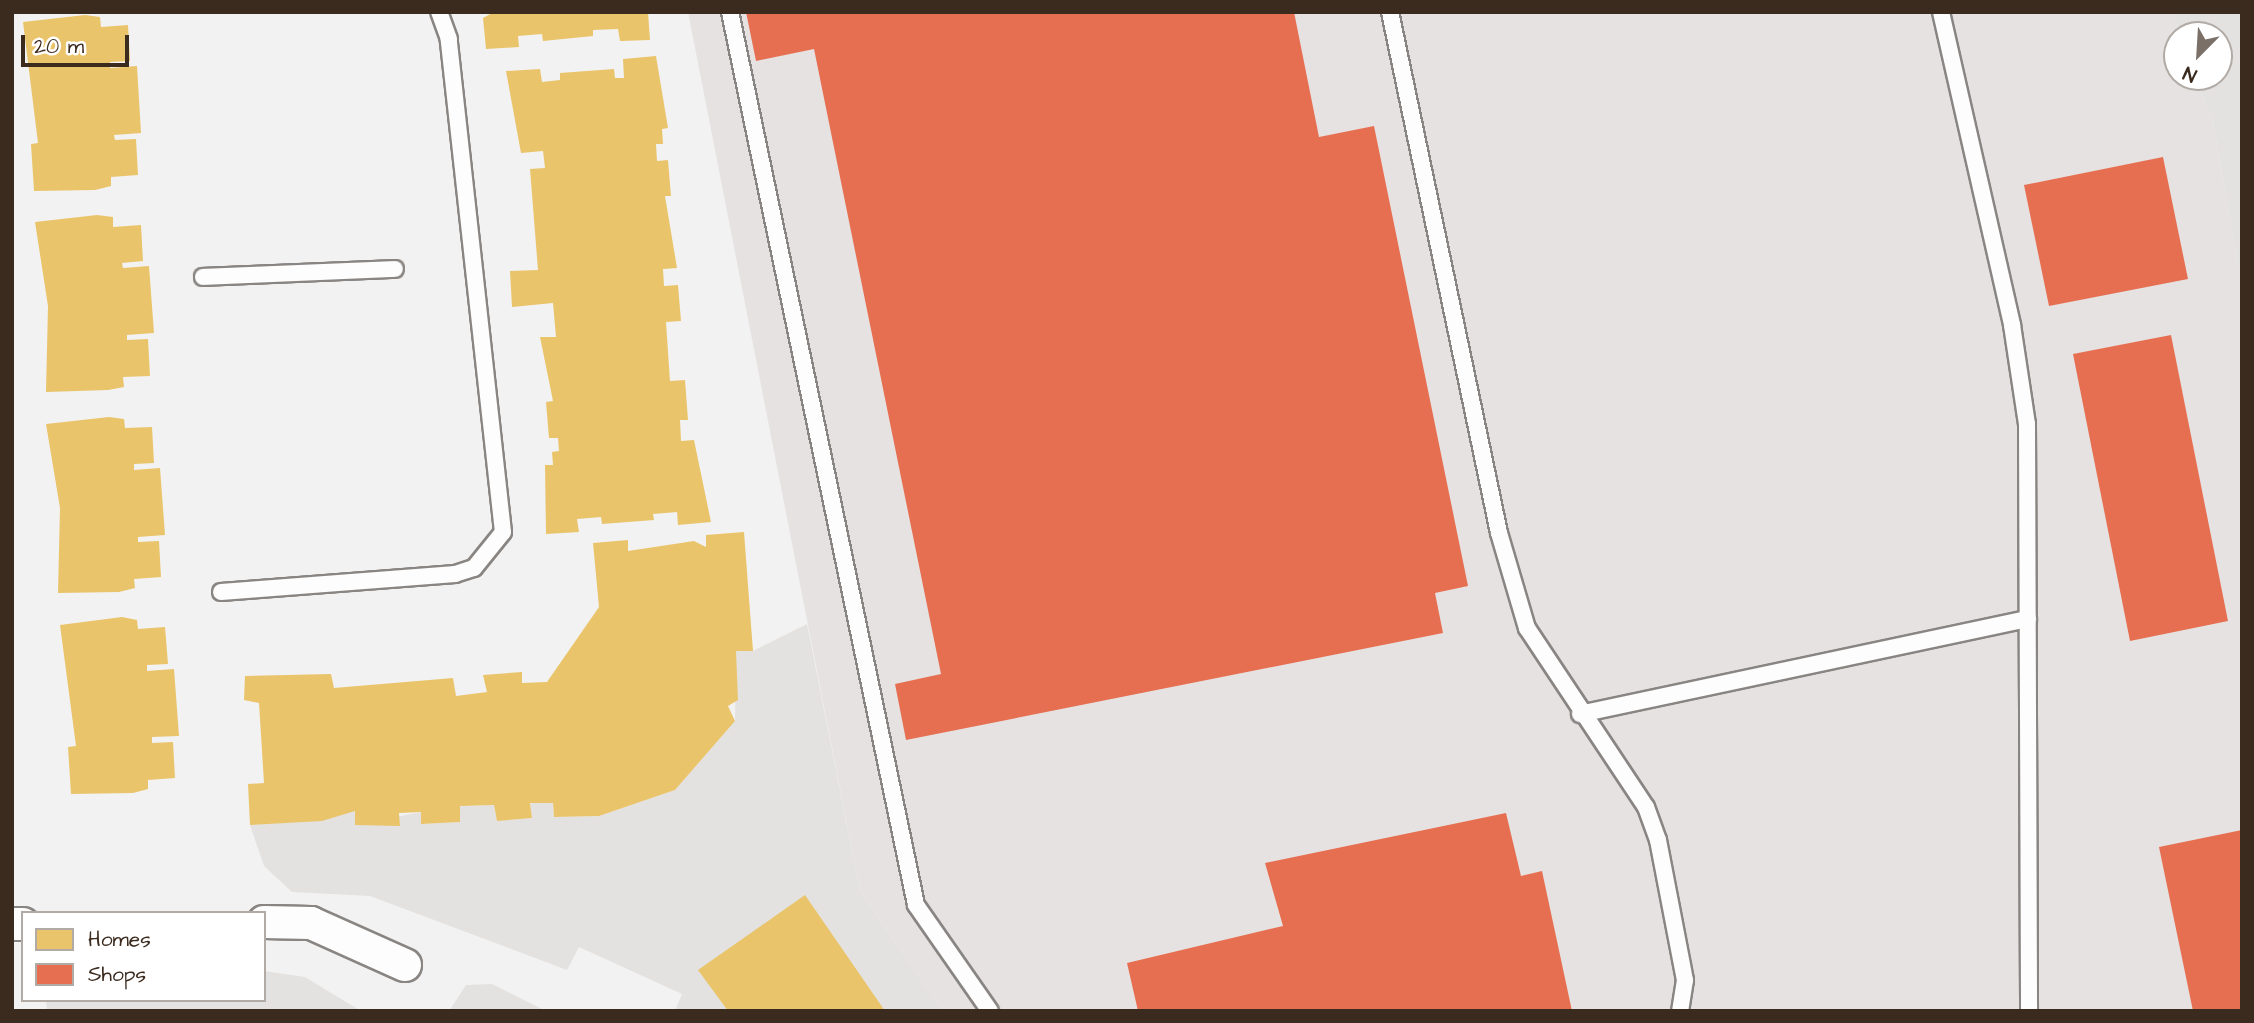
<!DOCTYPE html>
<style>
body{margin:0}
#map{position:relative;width:2254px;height:1023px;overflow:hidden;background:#f3f2f2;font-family:"Architects Daughter",sans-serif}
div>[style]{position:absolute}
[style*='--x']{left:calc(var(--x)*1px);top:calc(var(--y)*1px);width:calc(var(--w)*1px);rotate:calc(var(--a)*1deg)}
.built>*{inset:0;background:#e5e2e1}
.green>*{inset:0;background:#e4e2e0}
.homes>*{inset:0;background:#e9c46a}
.shops>*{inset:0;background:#e76f51}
.roads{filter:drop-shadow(2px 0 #898582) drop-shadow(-2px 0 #898582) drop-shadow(0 2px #898582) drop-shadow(0 -2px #898582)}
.lane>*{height:16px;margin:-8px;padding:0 8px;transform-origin:8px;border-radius:8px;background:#fdfdfd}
.street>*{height:32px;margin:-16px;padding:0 16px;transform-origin:16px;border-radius:16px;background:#fdfdfd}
span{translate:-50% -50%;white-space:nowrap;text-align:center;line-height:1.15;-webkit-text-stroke:7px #fff;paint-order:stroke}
.frame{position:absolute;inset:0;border:14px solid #3b2a1e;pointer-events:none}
.legend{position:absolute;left:21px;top:911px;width:245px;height:91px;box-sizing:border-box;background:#fff;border:2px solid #b1aaa5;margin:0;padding:9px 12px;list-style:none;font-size:21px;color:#3b2a1e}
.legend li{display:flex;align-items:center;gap:14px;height:35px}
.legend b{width:35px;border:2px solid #b1aaa5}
.north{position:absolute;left:2163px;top:21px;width:70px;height:70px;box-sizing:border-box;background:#fff;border:2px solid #b1aaa5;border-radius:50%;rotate:204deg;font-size:19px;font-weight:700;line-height:28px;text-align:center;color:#3b2a1e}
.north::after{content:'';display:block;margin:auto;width:24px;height:32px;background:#7b7068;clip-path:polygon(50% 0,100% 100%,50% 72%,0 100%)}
.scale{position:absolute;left:21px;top:35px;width:108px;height:32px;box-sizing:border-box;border:4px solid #3b2a1e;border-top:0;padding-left:9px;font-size:21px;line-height:24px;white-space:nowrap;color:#3b2a1e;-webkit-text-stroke:5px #fff;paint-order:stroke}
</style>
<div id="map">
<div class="built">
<i style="clip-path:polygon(688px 12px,2172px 12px,2180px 35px,2177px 77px,2196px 77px,2213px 122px,2242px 288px,2242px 1011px,943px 1011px,860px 891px)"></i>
</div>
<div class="green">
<i style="clip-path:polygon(2172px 12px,2242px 12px,2242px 288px,2213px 122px,2196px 77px,2219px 77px,2219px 35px,2180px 35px)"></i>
<i style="clip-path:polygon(807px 624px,860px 891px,943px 1011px,675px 1011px,682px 994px,579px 947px,567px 970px,370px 896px,292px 892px,264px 866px,250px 825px,355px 811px,355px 825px,421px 812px,421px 824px,459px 822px,460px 806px,494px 805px,497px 821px,532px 818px,530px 803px,553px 803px,554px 817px,599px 816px,675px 790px,735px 721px,736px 651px,753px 651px)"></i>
<i style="clip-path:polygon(264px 971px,305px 977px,361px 1011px,47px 1011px,46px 1000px,264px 1000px)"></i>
<i style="clip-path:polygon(492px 984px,546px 1011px,449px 1011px,466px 985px)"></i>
</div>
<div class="homes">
<i style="clip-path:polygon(494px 12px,648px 12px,650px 40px,620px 41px,618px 29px,593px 30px,593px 36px,543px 41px,542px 34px,518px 36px,519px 47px,486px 49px,483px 18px)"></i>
<i style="clip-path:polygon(85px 15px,100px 17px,101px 27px,128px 25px,130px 61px,110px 62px,110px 68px,137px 66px,141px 133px,114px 135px,115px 140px,136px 139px,138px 175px,111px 177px,111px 186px,95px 190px,34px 191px,31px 144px,38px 143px,23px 22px)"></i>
<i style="clip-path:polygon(656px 56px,668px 128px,662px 129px,663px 144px,656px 144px,657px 161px,668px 160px,671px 196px,665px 196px,677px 268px,663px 269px,664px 286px,678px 285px,681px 321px,666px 322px,670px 381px,685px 380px,688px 420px,680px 420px,681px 441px,694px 440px,711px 522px,678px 525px,677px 512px,653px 514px,654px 520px,602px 524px,601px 517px,577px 519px,579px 532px,546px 534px,545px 465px,553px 465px,552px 452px,559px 451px,558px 438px,549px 438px,546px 402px,553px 401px,540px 337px,556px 337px,553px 303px,512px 307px,510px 271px,538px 270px,530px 169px,545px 168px,543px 151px,521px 153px,506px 71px,540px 69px,542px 82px,560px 80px,560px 73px,614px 69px,615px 78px,624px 78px,623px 59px)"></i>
<i style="clip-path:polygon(97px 215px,113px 217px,113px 227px,141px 225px,143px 261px,122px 263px,123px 268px,149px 266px,154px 333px,127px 335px,127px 340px,148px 339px,150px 376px,123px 377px,124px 387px,108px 390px,46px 392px,48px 306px,35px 222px)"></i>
<i style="clip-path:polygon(109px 417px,124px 419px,125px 428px,152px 427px,154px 463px,134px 464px,134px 470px,160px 468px,165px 535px,138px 537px,138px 542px,159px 541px,161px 577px,134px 579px,135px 588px,119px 592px,58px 593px,60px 508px,46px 424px)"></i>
<i style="clip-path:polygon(744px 532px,753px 651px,736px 651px,738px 700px,728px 706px,735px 721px,675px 790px,599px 816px,554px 817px,553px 803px,530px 803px,532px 818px,497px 821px,494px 805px,460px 806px,460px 822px,421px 824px,421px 812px,399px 813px,400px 826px,355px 825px,355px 811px,322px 821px,250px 825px,248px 784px,264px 783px,259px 703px,244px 700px,245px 676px,331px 674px,334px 688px,453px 678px,456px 696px,487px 692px,483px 675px,522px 672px,522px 683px,547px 682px,599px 607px,593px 543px,628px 540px,628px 551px,694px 541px,706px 547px,706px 535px)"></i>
<i style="clip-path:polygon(122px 617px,137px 620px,138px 629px,165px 627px,168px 664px,147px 665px,147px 671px,174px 669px,179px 736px,152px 737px,152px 743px,173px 742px,175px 778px,148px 780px,148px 789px,133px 793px,71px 794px,68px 747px,76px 746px,60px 625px)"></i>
<i style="clip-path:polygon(805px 895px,885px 1011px,728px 1011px,698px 970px)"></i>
</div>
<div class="shops">
<i style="clip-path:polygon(746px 12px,1294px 12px,1319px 137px,1374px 126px,1468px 586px,1435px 593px,1443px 633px,906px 740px,895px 684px,941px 674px,814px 49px,756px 61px)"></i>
<i style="clip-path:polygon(2163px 157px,2188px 279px,2049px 306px,2024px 185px)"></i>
<i style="clip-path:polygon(2171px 335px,2228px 621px,2130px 641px,2073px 354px)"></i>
<i style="clip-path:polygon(1506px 813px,1521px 876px,1542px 871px,1572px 1011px,1138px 1011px,1127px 963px,1283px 926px,1265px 863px)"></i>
<i style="clip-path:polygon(2242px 830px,2242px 1011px,2193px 1011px,2159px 847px)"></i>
</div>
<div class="roads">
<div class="lane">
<i style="--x:730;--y:12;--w:912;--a:78.23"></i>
<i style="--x:916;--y:905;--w:129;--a:55.1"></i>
<i style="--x:1390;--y:12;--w:532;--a:78.18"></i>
<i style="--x:1499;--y:533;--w:99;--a:73.6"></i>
<i style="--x:1527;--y:628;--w:215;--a:56.4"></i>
<i style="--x:1646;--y:807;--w:35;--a:70"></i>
<i style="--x:1658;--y:840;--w:143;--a:79.1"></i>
<i style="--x:1685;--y:980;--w:31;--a:99"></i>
<i style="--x:1941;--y:12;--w:321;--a:77.2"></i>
<i style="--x:2012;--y:325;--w:100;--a:81.4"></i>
<i style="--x:2027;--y:424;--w:587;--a:89.8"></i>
<i style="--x:203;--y:277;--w:192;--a:-2.4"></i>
<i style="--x:221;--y:592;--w:235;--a:-4.4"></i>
<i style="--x:455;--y:574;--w:20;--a:-18"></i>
<i style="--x:474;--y:568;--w:46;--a:-51.1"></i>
<i style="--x:503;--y:532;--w:496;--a:-96.3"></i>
<i style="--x:449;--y:39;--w:29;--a:-110"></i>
<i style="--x:1580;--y:714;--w:458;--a:-12"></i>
</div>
<div class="street">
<i style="--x:264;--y:922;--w:47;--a:1.2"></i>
<i style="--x:311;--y:923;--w:103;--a:24.1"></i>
<i style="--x:12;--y:924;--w:11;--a:0"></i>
</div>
</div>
<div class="frame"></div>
<ul class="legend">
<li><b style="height:19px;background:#e9c46a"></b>Homes</li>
<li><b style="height:19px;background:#e76f51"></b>Shops</li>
</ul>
<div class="north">N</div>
<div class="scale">20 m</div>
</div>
